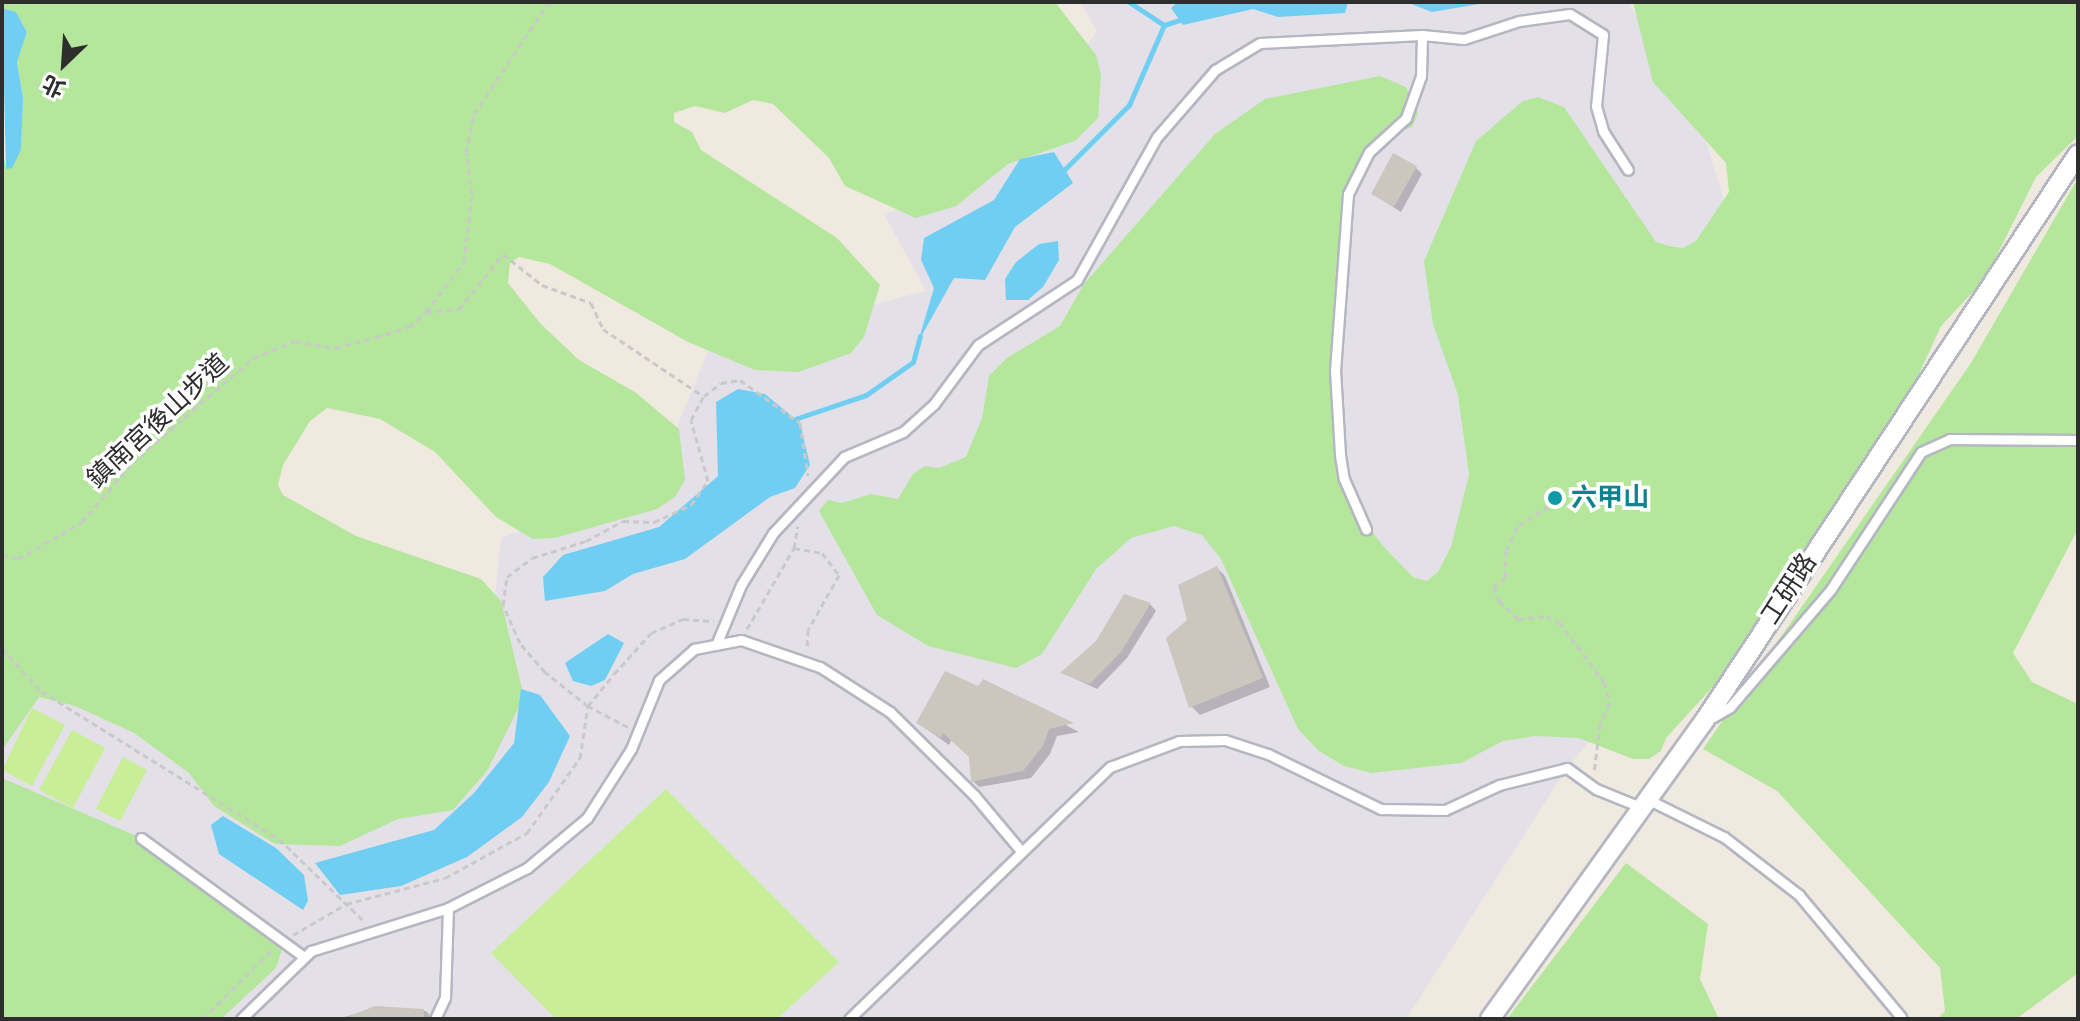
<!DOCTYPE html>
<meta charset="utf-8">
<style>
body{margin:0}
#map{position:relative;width:2080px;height:1021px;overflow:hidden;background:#efe9e0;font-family:"Varela Round","Noto Sans TC",sans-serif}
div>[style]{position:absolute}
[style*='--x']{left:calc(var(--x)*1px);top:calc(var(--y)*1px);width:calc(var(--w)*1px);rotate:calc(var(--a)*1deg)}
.industrial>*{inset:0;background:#e3e0e8}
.green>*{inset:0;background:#b4e79b}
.pitch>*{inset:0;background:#c8ee97}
.water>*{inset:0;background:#71cef3}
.shadow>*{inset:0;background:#0003}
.stream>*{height:5px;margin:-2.5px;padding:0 2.5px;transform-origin:2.5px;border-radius:2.5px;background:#71cef3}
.building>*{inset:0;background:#cbc7be}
.path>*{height:3px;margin-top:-1.5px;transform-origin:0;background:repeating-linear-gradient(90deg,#c9c9c9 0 6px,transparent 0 10px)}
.roads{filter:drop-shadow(2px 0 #b4b6c1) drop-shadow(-2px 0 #b4b6c1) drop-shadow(0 2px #b4b6c1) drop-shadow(0 -2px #b4b6c1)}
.lane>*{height:9px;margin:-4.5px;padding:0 4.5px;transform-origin:4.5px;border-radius:4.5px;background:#fff}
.street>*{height:18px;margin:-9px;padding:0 9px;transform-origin:9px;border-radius:9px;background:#fff}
.dots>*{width:22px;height:22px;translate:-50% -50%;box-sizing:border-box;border:4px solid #fff;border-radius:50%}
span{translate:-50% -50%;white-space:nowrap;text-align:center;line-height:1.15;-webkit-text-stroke:7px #fff;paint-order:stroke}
.street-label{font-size:26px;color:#2e2e2e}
.culture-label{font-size:26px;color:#0d838f;font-weight:700}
.left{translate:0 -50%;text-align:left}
.frame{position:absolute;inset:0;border:4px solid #2e2e2e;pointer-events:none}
.north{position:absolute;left:24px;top:24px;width:80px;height:80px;-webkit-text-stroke:6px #fff;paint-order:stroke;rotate:205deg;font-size:22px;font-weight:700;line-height:32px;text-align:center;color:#2e2e2e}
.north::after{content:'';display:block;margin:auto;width:28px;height:36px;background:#2e2e2e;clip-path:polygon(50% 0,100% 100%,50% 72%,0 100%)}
</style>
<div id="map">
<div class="industrial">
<i style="clip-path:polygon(1080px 2px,1628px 2px,1697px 112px,1736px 239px,1663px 654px,1567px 768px,1406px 1019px,180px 1019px,2px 783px,2px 729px,56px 675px,495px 598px,501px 538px,655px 481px,710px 346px,926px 291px,884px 214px,992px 178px,1097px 31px)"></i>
</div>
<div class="green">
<i style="clip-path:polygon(2px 2px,1055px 2px,1096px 55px,1101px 75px,1098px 118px,1075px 141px,1008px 164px,956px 206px,916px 218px,845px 186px,829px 158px,773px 104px,753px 100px,725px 113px,695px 106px,674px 113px,674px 122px,692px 132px,701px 150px,837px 238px,880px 285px,864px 337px,851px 353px,799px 372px,755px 370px,688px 342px,550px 264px,519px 257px,510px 263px,508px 283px,540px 323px,579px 360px,635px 392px,679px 429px,685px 480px,675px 497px,657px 509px,555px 538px,533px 539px,496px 517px,435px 452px,380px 419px,327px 408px,310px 421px,283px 465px,278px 485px,283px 495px,356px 536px,481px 579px,501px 601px,524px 697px,487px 771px,453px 810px,398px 819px,340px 846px,275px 844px,214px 806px,189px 773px,134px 733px,75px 706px,39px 697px,2px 750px,2px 145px,6px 169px,21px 150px,23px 98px,17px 62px,27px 32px,16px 12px,2px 8px)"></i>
<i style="clip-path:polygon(1633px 2px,2078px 2px,2078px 136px,2036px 177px,1985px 279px,1941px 326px,1912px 389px,1878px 437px,1859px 477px,1830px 512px,1730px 668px,1666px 738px,1661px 751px,1649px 759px,1633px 759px,1579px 738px,1535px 736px,1503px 741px,1461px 763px,1372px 773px,1344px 766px,1319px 751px,1298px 729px,1221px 559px,1202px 535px,1174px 526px,1131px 538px,1096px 569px,1042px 654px,1016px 668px,928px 646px,877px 615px,819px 511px,828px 500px,842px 503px,871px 494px,898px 499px,913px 474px,925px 466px,939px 468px,966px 457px,982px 418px,989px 376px,1007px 358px,1060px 326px,1084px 284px,1215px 134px,1265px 99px,1380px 76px,1406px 87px,1418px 114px,1412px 127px,1371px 142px,1358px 167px,1336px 365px,1344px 467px,1366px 524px,1383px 546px,1413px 577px,1427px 581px,1438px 572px,1451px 547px,1469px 475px,1458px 395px,1433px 324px,1424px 261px,1476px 141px,1523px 101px,1538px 97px,1564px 107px,1656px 242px,1669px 246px,1683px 248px,1696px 241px,1729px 192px,1726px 163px,1653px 82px)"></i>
<i style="clip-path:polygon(2078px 178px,2078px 529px,2013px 653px,2032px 682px,2078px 704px,2078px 973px,2016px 1019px,1937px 1019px,1945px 1011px,1940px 968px,1777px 791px,1703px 749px,1971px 363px)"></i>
<i style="clip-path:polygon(2px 778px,169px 850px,258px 916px,282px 949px,276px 968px,221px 1019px,2px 1019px)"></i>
<i style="clip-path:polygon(1626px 863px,1708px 924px,1700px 979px,1719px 1019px,1507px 1019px)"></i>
</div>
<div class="pitch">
<i style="clip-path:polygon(32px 708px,65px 725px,32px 786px,2px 770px)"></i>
<i style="clip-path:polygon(72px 730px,105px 748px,73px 808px,39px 790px)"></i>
<i style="clip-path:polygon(123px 757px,147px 770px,120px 821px,96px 809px)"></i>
<i style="clip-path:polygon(666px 789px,839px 962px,777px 1019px,556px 1019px,491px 953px)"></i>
</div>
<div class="water">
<i style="clip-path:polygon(1178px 2px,1348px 2px,1345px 13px,1278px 17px,1253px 9px,1183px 25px,1171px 8px)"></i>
<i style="clip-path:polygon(1406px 2px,1491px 2px,1432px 12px)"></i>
<i style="clip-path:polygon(2px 8px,16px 12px,27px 32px,17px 62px,23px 98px,21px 150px,12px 168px,6px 169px)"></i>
<i style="clip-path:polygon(1054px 152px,1073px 183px,1015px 227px,985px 280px,954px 278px,918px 342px,934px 288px,921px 260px,924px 238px,994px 200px,1020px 159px)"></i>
<i style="clip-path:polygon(1058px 241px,1059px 260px,1043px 287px,1028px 300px,1006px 300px,1005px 279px,1016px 262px,1039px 244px)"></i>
<i style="clip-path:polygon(738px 389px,765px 394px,800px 423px,810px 465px,795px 488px,770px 497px,685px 559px,633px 574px,605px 591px,545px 601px,543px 577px,563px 555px,659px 527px,718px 476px,716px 402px)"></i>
<i style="clip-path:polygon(608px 634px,624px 643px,605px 680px,591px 686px,573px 681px,565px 663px)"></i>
<i style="clip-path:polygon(521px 689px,540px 695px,570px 736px,549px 782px,522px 817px,467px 857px,401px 886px,340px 895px,315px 863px,434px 830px,474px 793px,514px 743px)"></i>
<i style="clip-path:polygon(223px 816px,276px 848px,304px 875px,308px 901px,303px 910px,219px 854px,211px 825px)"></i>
</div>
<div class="shadow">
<i style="clip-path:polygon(1416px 168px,1422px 174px,1401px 212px,1373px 194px)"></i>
<i style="clip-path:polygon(1217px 568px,1225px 576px,1270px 687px,1200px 715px,1191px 706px,1190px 620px)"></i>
<i style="clip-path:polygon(1150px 604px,1156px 611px,1127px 658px,1097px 689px,1063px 673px)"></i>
<i style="clip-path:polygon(984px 682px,1079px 732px,1057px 736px,1050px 754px,1031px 778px,979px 787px,971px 779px,971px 757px,952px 739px,949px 745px,918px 723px)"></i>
<i style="clip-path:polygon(375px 1008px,426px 1011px,433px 1019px,338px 1019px)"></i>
</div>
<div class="stream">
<i style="--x:1129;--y:2;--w:42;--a:33.3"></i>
<i style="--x:1062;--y:172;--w:95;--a:-45"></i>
<i style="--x:1129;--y:105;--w:87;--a:-66.4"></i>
<i style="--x:1164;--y:25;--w:20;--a:-18"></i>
<i style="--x:789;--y:421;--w:81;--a:-18.7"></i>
<i style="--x:866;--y:395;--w:57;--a:-35.1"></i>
<i style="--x:913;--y:362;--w:27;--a:-75"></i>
</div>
<div class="building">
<i style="clip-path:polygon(1393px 153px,1417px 166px,1394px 207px,1371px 194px)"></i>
<i style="clip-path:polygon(1217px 566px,1263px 678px,1189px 708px,1166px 638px,1187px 620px,1178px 585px)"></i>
<i style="clip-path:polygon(1124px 594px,1151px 603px,1121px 652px,1090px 684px,1060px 673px,1096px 641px)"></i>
<i style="clip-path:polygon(945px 671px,978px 686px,983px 679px,1074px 723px,1049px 729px,1043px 746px,1023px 771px,971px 782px,969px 757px,943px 733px,941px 738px,916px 723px)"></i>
<i style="clip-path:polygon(375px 1006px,424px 1009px,424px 1019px,342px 1019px)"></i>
</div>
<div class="path">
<i style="--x:426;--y:312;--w:33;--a:-5"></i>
<i style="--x:459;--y:309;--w:70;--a:-51.3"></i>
<i style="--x:503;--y:254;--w:50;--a:38.5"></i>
<i style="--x:542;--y:285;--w:52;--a:20.2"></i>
<i style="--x:591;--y:303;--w:29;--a:65"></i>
<i style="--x:603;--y:329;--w:120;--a:33.8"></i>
<i style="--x:1549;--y:506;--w:38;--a:147"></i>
<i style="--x:1517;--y:527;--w:26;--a:115"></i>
<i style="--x:1506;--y:551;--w:26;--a:92"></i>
<i style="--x:1505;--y:577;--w:15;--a:138"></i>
<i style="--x:1494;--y:587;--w:15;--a:70"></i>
<i style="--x:1499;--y:601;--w:26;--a:43"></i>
<i style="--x:1518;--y:619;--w:28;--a:-6"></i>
<i style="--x:1546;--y:616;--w:14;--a:25"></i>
<i style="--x:1559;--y:622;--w:75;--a:53.1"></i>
<i style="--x:1604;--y:682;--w:22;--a:74"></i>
<i style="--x:1610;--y:703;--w:23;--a:115"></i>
<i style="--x:1600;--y:724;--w:49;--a:97"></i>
<i style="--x:794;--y:548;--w:28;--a:10"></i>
<i style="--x:822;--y:553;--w:28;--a:52"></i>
<i style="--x:839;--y:575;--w:63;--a:119.4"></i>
<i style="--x:808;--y:630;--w:20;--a:93"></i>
<i style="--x:2;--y:555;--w:16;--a:14"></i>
<i style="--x:18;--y:559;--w:74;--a:-30"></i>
<i style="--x:82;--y:522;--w:77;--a:-49.7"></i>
<i style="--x:132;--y:463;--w:160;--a:-41"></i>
<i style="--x:253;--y:358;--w:45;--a:-22"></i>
<i style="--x:295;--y:341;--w:41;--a:9.9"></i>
<i style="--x:335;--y:348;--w:42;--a:-15"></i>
<i style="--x:376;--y:337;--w:34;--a:-17"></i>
<i style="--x:409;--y:327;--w:23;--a:-41"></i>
<i style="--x:426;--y:312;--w:63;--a:-52.8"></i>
<i style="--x:464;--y:262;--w:68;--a:-83.3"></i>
<i style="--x:472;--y:194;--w:42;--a:-98.1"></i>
<i style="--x:466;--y:152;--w:39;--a:-78"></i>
<i style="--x:474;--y:114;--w:135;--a:-56.2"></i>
<i style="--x:747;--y:629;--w:94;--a:-59.9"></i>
<i style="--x:794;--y:548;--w:22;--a:-80"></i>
<i style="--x:2;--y:648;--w:58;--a:47.8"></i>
<i style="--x:41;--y:691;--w:280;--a:31.9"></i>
<i style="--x:279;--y:839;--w:118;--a:44"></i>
<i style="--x:628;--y:727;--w:45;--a:-152.3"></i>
<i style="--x:588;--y:706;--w:55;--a:-141.7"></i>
<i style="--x:545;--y:672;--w:38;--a:-131"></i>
<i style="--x:520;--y:643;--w:42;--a:-114.1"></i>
<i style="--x:503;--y:605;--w:28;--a:-82"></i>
<i style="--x:507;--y:577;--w:31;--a:-37"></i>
<i style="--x:532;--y:558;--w:57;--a:-17.5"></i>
<i style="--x:586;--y:541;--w:42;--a:-28.4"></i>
<i style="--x:623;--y:521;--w:31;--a:2"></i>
<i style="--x:654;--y:522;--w:41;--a:-24.7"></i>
<i style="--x:691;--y:505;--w:29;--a:-55"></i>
<i style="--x:708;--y:481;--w:63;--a:-105.6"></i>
<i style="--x:691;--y:420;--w:27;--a:-62"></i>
<i style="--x:704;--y:396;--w:21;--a:-37"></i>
<i style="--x:721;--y:383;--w:19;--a:-9"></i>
<i style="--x:740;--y:380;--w:74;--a:35.6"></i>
<i style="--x:800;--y:423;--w:53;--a:81.3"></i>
<i style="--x:293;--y:935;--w:61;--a:-30.3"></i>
<i style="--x:346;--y:904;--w:102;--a:-14.7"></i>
<i style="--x:445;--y:878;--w:94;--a:-28.8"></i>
<i style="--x:527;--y:833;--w:92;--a:-54.8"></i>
<i style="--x:580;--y:758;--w:53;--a:-81.3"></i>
<i style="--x:588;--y:706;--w:41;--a:-50.9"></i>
<i style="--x:614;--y:674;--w:55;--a:-47.9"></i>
<i style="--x:651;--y:633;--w:35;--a:-24"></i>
<i style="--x:683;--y:619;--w:31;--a:4"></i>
<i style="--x:203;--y:1019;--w:100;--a:-45"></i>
</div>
<div class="roads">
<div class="lane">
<i style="--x:1422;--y:35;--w:42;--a:5.4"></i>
<i style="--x:1464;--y:39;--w:58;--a:-18.1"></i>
<i style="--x:1519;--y:21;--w:51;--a:-7.8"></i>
<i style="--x:1570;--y:14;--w:39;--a:32"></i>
<i style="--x:1603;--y:35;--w:71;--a:95.6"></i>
<i style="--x:1596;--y:106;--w:26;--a:74"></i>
<i style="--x:1603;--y:131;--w:46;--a:57.3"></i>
<i style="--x:716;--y:645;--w:65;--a:-67.4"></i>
<i style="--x:741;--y:585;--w:61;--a:-58.4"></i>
<i style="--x:773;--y:533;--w:104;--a:-46.9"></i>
<i style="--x:844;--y:457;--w:64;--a:-23"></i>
<i style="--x:903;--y:432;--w:42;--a:-42.1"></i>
<i style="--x:934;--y:404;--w:74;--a:-53.3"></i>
<i style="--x:978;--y:345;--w:118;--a:-33.3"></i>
<i style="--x:1077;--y:280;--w:164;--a:-60.8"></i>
<i style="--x:1157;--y:137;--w:89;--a:-49.1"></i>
<i style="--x:1215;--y:70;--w:52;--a:-31"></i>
<i style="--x:1260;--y:43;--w:162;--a:-2.8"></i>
<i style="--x:1422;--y:35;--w:41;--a:91.4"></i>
<i style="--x:1421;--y:76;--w:45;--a:109.7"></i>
<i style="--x:1406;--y:118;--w:50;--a:137.4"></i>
<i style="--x:1369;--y:152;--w:47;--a:116.6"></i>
<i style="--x:1348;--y:194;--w:176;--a:94.2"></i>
<i style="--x:1335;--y:370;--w:85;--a:86.6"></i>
<i style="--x:1340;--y:455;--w:24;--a:81"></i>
<i style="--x:1344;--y:479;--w:55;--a:66.3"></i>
<i style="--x:1713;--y:717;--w:20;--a:-30"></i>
<i style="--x:1730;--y:707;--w:155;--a:-49.4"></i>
<i style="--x:1831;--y:589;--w:164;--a:-56.7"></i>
<i style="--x:1921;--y:452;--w:32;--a:-24"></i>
<i style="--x:1950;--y:439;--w:128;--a:0.4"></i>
<i style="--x:1649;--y:800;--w:84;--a:26.3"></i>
<i style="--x:1724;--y:837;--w:95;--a:37.7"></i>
<i style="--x:1799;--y:895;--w:159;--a:50.1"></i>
<i style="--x:141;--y:838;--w:202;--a:36.1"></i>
<i style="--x:241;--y:1019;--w:98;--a:-44.2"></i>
<i style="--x:311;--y:951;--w:144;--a:-17.4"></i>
<i style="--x:448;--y:908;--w:89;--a:-26.9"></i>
<i style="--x:527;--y:868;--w:78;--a:-39.8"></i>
<i style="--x:587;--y:818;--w:82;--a:-57.5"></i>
<i style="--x:631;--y:749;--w:74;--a:-67.9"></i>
<i style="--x:659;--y:680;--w:47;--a:-41.5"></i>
<i style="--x:694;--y:649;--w:48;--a:-10.8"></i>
<i style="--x:741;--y:640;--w:83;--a:18.9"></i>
<i style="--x:820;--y:667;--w:83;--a:32.7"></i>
<i style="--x:890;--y:712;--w:118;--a:44.7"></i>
<i style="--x:974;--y:795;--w:73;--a:50"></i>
<i style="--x:435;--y:1019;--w:23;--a:-65"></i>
<i style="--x:445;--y:998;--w:90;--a:-88.1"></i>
<i style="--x:849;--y:1019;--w:363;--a:-44"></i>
<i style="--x:1110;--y:767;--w:74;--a:-20.6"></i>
<i style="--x:1179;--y:741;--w:46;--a:-1.2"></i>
<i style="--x:1225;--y:740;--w:45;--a:18"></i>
<i style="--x:1268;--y:754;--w:126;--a:26"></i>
<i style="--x:1381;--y:809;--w:64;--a:0.9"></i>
<i style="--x:1445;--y:810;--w:60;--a:-24.8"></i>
<i style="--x:1499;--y:785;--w:70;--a:-14"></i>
<i style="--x:1567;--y:768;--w:36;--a:36"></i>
<i style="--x:1596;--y:789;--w:51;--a:22"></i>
</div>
<div class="street">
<i style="--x:1490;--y:1019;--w:365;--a:-54.3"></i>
<i style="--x:1703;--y:723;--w:681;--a:-56.61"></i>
</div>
</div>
<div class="dots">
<i style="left:1555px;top:498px;background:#0f9aa8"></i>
</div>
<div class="street-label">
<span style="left:158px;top:421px;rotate:-43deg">鎮南宮後山步道</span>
<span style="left:1789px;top:589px;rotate:-57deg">工研路</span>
</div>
<div class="culture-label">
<span class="left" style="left:1571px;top:498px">六甲山</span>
</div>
<div class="frame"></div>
<div class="north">北</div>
</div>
